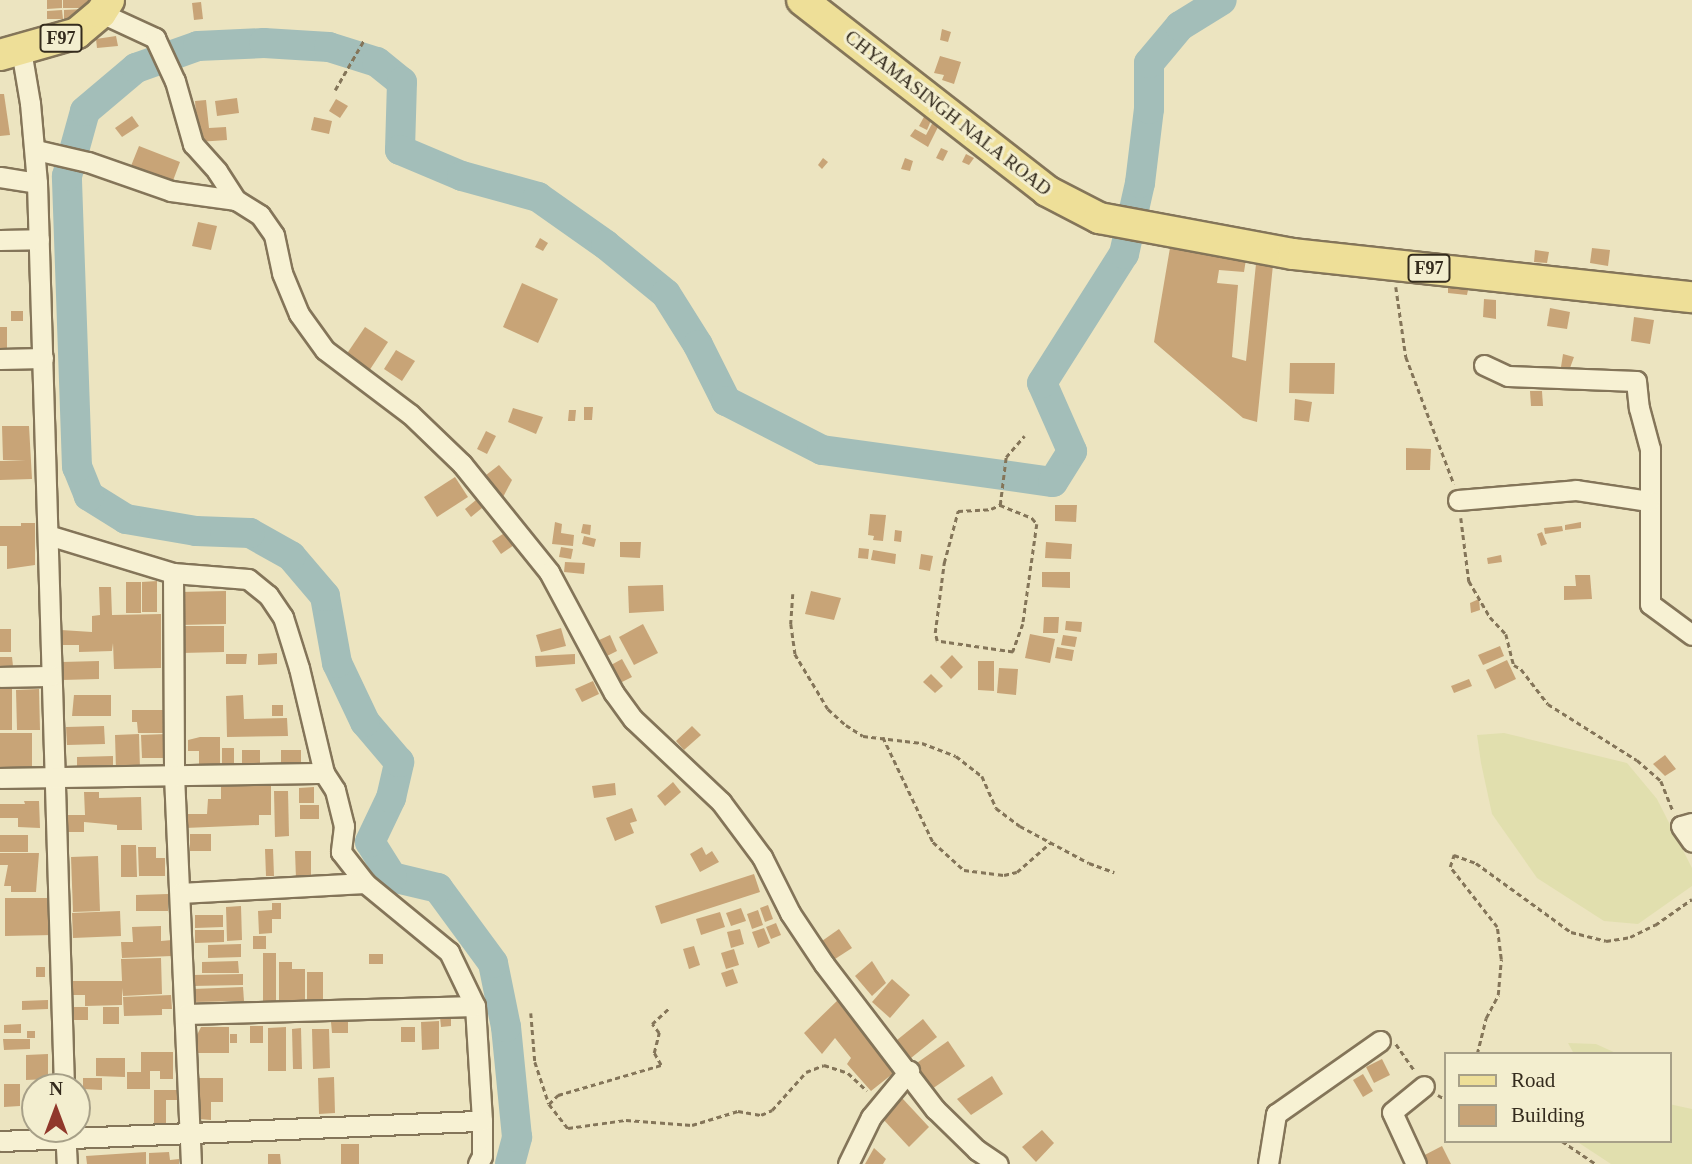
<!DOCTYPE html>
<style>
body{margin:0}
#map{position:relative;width:1692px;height:1164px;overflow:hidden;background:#ece4c0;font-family:Georgia,serif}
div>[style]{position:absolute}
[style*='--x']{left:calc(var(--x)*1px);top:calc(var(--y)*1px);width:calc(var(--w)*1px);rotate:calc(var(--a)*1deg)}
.farmland>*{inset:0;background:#e1dfae}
.river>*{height:30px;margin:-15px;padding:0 15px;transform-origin:15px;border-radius:15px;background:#a3beb9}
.building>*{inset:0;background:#c8a477}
.path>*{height:2.5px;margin-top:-1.25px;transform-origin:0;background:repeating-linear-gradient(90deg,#847559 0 5px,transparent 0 8.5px)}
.roads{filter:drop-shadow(2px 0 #847559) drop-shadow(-2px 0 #847559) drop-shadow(0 2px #847559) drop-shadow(0 -2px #847559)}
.street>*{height:19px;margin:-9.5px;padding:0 9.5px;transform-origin:9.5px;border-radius:9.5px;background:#f7f1d3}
.primary>*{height:30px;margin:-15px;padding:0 15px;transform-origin:15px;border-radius:15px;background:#eedf98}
span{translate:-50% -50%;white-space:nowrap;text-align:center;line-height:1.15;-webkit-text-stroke:6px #f3eecf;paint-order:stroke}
.shield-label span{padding:2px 5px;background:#f3eecf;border:2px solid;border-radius:5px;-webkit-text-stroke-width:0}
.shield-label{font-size:18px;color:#342b1d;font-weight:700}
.street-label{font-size:19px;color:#342b1d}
.legend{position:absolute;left:1444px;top:1052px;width:228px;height:91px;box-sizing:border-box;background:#f3eecf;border:2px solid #a7a088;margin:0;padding:9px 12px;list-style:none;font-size:21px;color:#342b1d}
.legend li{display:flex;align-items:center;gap:14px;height:35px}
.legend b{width:35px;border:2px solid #a7a088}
.north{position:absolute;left:21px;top:1073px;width:70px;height:70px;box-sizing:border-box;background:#f3eecf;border:2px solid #a7a088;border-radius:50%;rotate:0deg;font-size:19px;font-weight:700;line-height:28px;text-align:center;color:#342b1d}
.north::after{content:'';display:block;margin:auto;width:24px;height:32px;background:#90382b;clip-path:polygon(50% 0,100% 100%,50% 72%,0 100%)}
</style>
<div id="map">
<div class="farmland">
<i style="clip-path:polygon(1504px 733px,1627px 763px,1657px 799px,1692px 868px,1692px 886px,1638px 924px,1604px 921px,1537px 878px,1492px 814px,1481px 763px,1477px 735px)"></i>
<i style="clip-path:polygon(1568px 1043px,1596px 1044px,1618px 1054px,1574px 1054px)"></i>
<i style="clip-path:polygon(1669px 1104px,1692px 1109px,1692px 1164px,1611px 1164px,1576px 1141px,1669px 1141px)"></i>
</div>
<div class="river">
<i style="--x:510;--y:1164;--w:28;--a:-75"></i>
<i style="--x:517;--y:1137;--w:111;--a:-95.7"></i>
<i style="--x:506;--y:1027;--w:65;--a:-101.5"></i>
<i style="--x:493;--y:963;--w:93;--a:-126.3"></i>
<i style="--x:438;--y:888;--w:47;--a:-166.6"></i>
<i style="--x:392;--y:877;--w:41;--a:-122.2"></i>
<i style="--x:370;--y:842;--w:49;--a:-64.5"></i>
<i style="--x:391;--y:798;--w:37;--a:-77"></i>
<i style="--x:399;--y:762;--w:52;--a:-130.4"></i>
<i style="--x:365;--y:722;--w:65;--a:-115.4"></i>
<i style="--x:337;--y:663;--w:68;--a:-100.2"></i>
<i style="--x:325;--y:596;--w:52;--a:-130.4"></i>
<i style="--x:291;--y:556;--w:47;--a:-150.7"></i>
<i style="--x:250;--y:533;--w:54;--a:-177.9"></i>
<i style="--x:196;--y:531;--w:71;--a:-170.3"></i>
<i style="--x:126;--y:519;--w:44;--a:-148.1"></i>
<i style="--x:89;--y:496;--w:31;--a:-112"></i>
<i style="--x:77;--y:467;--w:291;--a:-92"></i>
<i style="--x:67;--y:176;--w:67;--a:-74.5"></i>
<i style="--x:85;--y:111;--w:67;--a:-40.1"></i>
<i style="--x:136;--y:68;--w:66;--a:-19.5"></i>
<i style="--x:198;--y:46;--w:66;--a:-2.6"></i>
<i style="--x:264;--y:43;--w:65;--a:3.5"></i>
<i style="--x:329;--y:47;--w:50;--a:17.4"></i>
<i style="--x:377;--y:62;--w:32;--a:39"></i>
<i style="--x:402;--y:82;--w:68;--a:91.7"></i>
<i style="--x:400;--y:150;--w:67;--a:22.8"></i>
<i style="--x:462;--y:176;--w:79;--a:15.4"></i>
<i style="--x:538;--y:197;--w:83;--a:35.2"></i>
<i style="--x:606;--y:245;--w:77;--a:39.2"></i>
<i style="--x:666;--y:294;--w:60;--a:57.9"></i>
<i style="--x:698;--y:345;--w:63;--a:63.4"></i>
<i style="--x:726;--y:401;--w:108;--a:27"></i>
<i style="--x:822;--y:450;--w:233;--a:7.9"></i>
<i style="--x:1053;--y:482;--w:36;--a:-58"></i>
<i style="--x:1072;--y:451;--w:74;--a:-113.8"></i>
<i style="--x:1042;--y:383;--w:153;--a:-57.6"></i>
<i style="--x:1124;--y:254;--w:73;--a:-77.3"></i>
<i style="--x:1140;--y:183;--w:75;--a:-83.1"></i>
<i style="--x:1149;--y:109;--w:46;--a:-90"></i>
<i style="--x:1149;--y:63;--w:48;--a:-50"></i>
<i style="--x:1180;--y:26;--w:49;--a:-31.8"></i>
</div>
<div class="building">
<i style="clip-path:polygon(47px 0,62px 0,62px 8px,47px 9px)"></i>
<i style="clip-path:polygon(63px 0,94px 0,94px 8px,63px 8px)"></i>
<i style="clip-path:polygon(201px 2px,203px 19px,194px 20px,192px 3px)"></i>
<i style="clip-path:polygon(85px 9px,85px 19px,64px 19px,64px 10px)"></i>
<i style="clip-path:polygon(62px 10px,63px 19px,47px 19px,47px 11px)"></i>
<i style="clip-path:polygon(942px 29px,951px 32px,948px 42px,940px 40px)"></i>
<i style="clip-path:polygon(116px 36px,118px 46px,97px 48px,96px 39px)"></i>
<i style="clip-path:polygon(940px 56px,961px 62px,954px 84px,942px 80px,944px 75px,934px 73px)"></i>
<i style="clip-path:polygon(0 94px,4px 94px,10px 135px,0 136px)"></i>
<i style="clip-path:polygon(237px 98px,239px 113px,217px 116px,215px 101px)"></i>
<i style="clip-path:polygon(336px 99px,348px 106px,340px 118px,329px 111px)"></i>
<i style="clip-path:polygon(206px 100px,209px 128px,226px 127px,227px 140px,198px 142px,195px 101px)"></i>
<i style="clip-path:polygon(925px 115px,932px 118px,927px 130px,919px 126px)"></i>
<i style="clip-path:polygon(132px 116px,139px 126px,122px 137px,115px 128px)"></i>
<i style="clip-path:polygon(314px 117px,332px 121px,329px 134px,311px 130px)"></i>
<i style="clip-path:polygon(934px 120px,940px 123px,928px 147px,910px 136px,915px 129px,926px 135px)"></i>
<i style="clip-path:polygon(139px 146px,180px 162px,171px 186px,129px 171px)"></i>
<i style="clip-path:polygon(941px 148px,948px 151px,943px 161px,936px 158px)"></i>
<i style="clip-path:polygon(966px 154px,974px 158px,969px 165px,962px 162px)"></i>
<i style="clip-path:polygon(823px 158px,828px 162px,822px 169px,818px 165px)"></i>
<i style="clip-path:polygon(905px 158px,913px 161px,910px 171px,901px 169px)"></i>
<i style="clip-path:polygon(198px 222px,217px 226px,211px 250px,192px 246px)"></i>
<i style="clip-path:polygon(540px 238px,548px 243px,543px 251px,535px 247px)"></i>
<i style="clip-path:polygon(1171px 242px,1247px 253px,1244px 272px,1219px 270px,1217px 283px,1238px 285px,1232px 357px,1246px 361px,1257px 254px,1274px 255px,1257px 422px,1243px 418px,1154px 342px)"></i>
<i style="clip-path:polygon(1592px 248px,1610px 250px,1608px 266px,1590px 263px)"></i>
<i style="clip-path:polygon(1535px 250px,1549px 252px,1547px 263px,1534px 262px)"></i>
<i style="clip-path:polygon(1448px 278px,1470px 280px,1467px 295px,1448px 293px)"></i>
<i style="clip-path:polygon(522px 283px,558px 299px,538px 343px,503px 327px)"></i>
<i style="clip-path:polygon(1484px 299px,1496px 300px,1496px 319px,1483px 317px)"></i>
<i style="clip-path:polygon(1550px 308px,1570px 312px,1567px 329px,1547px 326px)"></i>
<i style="clip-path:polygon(11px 311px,23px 311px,23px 321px,11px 321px)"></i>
<i style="clip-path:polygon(1634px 317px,1654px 320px,1650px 344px,1631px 341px)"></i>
<i style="clip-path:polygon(0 327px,7px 327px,7px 353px,0 354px)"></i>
<i style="clip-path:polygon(365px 327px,388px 342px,369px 371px,346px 355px)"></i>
<i style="clip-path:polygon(396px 350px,415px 361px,402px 381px,384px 369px)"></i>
<i style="clip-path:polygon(1563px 354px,1574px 357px,1570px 368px,1561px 367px)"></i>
<i style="clip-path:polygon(1290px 363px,1335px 363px,1334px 394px,1289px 393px)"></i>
<i style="clip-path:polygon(1530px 391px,1542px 391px,1543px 406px,1531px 406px)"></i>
<i style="clip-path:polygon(1295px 399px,1312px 402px,1309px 422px,1294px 420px)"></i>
<i style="clip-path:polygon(584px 407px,593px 407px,592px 420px,584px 420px)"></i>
<i style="clip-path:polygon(513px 408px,543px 417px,536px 434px,508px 422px)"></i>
<i style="clip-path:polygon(569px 410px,576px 410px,575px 421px,568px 421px)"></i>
<i style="clip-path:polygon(2px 426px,29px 426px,32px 479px,0 480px,0 461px,26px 461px,3px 460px)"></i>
<i style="clip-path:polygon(486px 431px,496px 436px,487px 454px,477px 449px)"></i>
<i style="clip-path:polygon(1406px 448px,1431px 449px,1430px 470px,1406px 470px)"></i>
<i style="clip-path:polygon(499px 465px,512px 480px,500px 503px,481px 479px)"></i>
<i style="clip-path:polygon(455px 477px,468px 497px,437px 517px,424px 497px)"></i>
<i style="clip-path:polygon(476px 500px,482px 508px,471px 517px,465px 509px)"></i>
<i style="clip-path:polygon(1055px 505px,1077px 505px,1076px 522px,1055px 521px)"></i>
<i style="clip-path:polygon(870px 514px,886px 515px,883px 541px,873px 540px,874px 536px,868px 535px)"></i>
<i style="clip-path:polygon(555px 522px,562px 524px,561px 533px,574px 535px,573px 546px,552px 544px)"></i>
<i style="clip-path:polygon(1581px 522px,1581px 528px,1565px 530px,1565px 525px)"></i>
<i style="clip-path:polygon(21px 523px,35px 523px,35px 565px,7px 569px,7px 546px,0 546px,0 526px,21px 526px)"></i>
<i style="clip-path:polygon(583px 524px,591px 525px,590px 535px,581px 533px)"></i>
<i style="clip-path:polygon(1562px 526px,1563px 531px,1545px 534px,1544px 528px)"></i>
<i style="clip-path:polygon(895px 530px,902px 531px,901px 542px,894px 541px)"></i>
<i style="clip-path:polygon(506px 532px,514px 545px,501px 554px,492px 541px)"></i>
<i style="clip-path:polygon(1542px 532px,1547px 544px,1541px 546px,1537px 534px)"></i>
<i style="clip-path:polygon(584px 536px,596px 539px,594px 547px,582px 544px)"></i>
<i style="clip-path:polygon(620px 542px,641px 542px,640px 558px,620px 557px)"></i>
<i style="clip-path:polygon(1046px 542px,1072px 544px,1071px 559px,1045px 558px)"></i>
<i style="clip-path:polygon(561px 547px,573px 549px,571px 559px,559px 557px)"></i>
<i style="clip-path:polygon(859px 548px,869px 549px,868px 559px,858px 558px)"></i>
<i style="clip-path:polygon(873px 550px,896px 554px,895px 564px,871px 560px)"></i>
<i style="clip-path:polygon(921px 554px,933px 556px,930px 571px,919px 569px)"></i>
<i style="clip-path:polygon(1501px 555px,1502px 562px,1488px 564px,1487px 558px)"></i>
<i style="clip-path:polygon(565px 562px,585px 563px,584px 574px,564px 572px)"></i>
<i style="clip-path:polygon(1042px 572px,1070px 572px,1070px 588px,1042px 587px)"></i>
<i style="clip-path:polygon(1575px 575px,1590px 575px,1592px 599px,1564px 600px,1564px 586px,1576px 586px)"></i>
<i style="clip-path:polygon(157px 581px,157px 612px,142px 612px,142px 582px)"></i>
<i style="clip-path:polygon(126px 582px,141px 582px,141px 613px,126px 613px)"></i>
<i style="clip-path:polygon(663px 585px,664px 611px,629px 613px,628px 586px)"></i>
<i style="clip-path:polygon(99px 587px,111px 587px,112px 615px,161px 614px,161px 668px,114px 669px,113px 643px,112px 651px,79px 652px,79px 645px,61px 645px,61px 630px,92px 632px,92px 616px,100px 615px)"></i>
<i style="clip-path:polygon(226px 591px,226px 624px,180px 625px,180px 592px)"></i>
<i style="clip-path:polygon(811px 591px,841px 598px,834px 620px,805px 614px)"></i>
<i style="clip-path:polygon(1479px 599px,1480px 610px,1471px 613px,1470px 603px)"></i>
<i style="clip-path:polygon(1044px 617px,1059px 617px,1058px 633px,1043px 633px)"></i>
<i style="clip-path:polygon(1066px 621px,1082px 622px,1081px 632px,1065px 630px)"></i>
<i style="clip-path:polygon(643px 624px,658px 653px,634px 665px,619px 637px)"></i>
<i style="clip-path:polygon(181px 626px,224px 626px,224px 652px,181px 653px)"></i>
<i style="clip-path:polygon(561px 628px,566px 646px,541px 652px,536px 635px)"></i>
<i style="clip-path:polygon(0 629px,11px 629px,11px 652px,0 652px)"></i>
<i style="clip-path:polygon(1030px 634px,1055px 639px,1050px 663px,1025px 658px)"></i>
<i style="clip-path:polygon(610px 635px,617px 651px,605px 657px,597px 641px)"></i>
<i style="clip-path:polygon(1063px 635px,1077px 637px,1075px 647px,1061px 645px)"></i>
<i style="clip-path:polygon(1500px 646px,1504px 656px,1483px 665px,1478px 655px)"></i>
<i style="clip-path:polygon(1057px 647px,1074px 650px,1072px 661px,1055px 658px)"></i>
<i style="clip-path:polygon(277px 653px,277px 664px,258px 665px,258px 654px)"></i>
<i style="clip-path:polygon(226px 654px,247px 654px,246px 664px,226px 664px)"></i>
<i style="clip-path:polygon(575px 654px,575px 664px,536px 667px,535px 656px)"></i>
<i style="clip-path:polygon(952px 655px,963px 667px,951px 679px,940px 667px)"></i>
<i style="clip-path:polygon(0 657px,12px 657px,13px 666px,0 667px)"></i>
<i style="clip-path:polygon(622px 659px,632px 677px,620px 683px,611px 665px)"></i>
<i style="clip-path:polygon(1507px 660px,1516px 679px,1495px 689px,1486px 670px)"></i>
<i style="clip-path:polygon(99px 661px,99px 679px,62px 680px,62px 662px)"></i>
<i style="clip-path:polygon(978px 661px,994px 661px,994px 691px,978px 690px)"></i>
<i style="clip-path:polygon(999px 668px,1018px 669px,1016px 695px,997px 693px)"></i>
<i style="clip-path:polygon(931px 674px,943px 686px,935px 693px,923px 682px)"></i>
<i style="clip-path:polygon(1469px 679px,1472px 686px,1454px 693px,1451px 686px)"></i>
<i style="clip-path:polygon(593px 681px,599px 694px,582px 702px,575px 689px)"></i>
<i style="clip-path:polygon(0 687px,12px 687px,12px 730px,0 730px)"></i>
<i style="clip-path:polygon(39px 689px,40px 730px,17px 730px,16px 690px)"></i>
<i style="clip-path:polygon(74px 695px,111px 695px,111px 716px,72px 716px)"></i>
<i style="clip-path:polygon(243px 695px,244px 719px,287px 718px,288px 736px,227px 737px,226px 696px)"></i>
<i style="clip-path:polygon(272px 705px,283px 705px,283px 716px,272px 716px)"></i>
<i style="clip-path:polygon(132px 710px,164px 710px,165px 733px,138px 733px,137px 722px,132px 722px)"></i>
<i style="clip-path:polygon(104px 726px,105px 744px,67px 745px,66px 727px)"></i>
<i style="clip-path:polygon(692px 726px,701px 735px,684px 750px,676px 741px)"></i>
<i style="clip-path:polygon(0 733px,32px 733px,32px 767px,0 767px)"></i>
<i style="clip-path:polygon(139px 734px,140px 769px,116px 770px,115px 735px)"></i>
<i style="clip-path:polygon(166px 734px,166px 758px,142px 758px,141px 735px)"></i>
<i style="clip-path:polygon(200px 737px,220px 737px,220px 765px,199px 765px,199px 751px,188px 751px,188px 740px)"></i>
<i style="clip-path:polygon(222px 748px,234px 748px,234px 770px,222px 770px)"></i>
<i style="clip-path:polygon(242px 750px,260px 750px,260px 768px,242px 768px)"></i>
<i style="clip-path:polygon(281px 750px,301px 750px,301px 769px,281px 769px)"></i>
<i style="clip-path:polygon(1665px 755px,1676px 769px,1665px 776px,1653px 764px)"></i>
<i style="clip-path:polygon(113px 756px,113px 766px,77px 770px,77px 757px)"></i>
<i style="clip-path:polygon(673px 782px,681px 792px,665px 806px,657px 796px)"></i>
<i style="clip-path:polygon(615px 783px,616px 795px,594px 798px,592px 786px)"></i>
<i style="clip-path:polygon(221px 785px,271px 785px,271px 815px,259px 815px,259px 825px,185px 828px,185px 814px,207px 814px,208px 799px,221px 799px)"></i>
<i style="clip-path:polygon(314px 787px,314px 803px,299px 803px,299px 788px)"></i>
<i style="clip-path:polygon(274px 791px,288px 791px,289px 836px,275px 837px)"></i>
<i style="clip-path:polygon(84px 792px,99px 792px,99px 798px,141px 797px,142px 830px,117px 830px,117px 825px,84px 822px,84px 832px,64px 832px,64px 815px,85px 815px)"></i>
<i style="clip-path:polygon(24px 801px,39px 801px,40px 828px,18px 827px,18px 818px,0 818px,0 804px,25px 804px)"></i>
<i style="clip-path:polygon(300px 805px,319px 805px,319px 819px,300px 819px)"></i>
<i style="clip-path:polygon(632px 808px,637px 821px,630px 823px,634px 833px,615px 841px,606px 818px)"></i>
<i style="clip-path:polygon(190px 834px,211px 834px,211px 851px,190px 851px)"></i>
<i style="clip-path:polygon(0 835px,28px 835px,28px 852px,0 852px)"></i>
<i style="clip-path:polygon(121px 845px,136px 845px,137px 877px,121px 877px)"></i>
<i style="clip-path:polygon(138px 847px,156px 847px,156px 858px,165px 858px,165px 876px,139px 876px)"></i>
<i style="clip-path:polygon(702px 847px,706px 855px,712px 851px,719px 862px,700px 872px,690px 854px)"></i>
<i style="clip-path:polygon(265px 849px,273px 849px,274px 876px,266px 876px)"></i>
<i style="clip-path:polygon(295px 851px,311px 851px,311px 879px,296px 879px)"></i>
<i style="clip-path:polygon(0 853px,39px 853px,36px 892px,11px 892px,11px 886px,4px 886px,8px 865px,0 865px)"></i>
<i style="clip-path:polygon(98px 856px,100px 911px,73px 912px,71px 857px)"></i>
<i style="clip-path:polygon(754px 874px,760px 892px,661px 924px,655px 906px)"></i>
<i style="clip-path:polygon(168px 894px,168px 911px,136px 911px,136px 895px)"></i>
<i style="clip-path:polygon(5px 898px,53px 898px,53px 935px,5px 936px)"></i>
<i style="clip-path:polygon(272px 903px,281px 903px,281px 919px,272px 919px,272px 933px,259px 934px,258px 911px,272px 910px)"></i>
<i style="clip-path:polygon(768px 905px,773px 919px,765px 922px,760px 908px)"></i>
<i style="clip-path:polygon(241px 906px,242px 940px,227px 941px,226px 907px)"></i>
<i style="clip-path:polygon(741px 908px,746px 921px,731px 926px,726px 913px)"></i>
<i style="clip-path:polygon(758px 910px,763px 925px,752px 929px,747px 914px)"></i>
<i style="clip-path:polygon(120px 911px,121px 936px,73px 938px,72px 913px)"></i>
<i style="clip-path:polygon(720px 912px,725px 927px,701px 935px,696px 919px)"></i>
<i style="clip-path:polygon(195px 915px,223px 915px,223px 927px,195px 928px)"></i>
<i style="clip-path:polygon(776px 923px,781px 935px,771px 939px,766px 927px)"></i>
<i style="clip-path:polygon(161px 926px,161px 941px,172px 940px,172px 956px,122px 958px,121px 942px,133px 942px,132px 927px)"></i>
<i style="clip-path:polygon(764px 928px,770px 943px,758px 948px,752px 932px)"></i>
<i style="clip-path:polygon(740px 929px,744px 944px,731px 948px,727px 932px)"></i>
<i style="clip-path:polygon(839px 929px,852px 948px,835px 959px,822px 941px)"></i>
<i style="clip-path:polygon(195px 930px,224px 930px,224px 942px,195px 943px)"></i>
<i style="clip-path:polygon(253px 936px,266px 936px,266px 949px,253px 949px)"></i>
<i style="clip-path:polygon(241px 944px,241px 957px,208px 958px,208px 945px)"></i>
<i style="clip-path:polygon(694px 946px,700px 965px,689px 969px,683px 949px)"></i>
<i style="clip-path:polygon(734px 949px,739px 965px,726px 969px,721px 953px)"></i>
<i style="clip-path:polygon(263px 953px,276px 953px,276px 1004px,263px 1004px)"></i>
<i style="clip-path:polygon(369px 954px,383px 954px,383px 964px,369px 964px)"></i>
<i style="clip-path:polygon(161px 958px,162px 994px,123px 996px,122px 988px,122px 1005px,85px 1006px,85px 995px,73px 995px,73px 981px,122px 981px,121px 959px)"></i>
<i style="clip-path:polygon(238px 961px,239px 973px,202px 973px,202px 962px)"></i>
<i style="clip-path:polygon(872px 961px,886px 983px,872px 996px,855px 976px)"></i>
<i style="clip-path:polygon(279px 962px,292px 962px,292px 969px,305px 969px,305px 1005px,279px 1004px)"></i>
<i style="clip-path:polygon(36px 967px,45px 967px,45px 977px,36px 977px)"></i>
<i style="clip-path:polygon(733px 969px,738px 983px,726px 987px,721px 973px)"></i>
<i style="clip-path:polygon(307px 972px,323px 972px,323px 1004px,307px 1004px)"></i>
<i style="clip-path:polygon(243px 974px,243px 985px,192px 986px,192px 975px)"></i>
<i style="clip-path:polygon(892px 979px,910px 995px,890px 1018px,872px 1002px)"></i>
<i style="clip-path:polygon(243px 987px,244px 1001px,193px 1002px,193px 989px)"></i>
<i style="clip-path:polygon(171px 995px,172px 1009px,162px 1009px,162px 1015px,124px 1016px,123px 997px)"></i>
<i style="clip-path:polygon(841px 997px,896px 1071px,871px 1091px,847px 1064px,851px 1058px,835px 1038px,822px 1054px,804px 1033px)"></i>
<i style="clip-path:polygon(48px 1000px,48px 1009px,22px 1010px,22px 1001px)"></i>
<i style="clip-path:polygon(74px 1007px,88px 1007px,88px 1020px,74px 1020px)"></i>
<i style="clip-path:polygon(103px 1007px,119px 1007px,119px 1024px,103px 1024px)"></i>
<i style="clip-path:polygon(451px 1016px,451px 1026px,441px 1027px,440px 1017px)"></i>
<i style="clip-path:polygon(923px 1019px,937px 1037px,911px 1058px,897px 1040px)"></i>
<i style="clip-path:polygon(439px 1021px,439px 1049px,422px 1050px,421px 1022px)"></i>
<i style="clip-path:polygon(331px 1022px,348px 1022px,348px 1033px,332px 1033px)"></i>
<i style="clip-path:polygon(21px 1024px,21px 1033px,4px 1033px,4px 1025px)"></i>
<i style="clip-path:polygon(250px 1026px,263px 1026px,263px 1043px,250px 1043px)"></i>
<i style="clip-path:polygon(201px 1027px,229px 1027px,229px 1053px,197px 1053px,197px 1035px)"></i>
<i style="clip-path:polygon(286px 1027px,286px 1071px,268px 1071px,268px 1028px)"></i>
<i style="clip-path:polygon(401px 1027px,415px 1027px,415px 1042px,401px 1042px)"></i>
<i style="clip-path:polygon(301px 1028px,302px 1069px,293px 1069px,292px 1029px)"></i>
<i style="clip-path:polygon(312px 1029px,329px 1029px,330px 1068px,313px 1069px)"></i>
<i style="clip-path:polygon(27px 1031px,35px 1031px,35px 1038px,27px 1038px)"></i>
<i style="clip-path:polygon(230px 1034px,237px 1034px,237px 1043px,230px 1043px)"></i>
<i style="clip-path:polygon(3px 1039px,30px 1039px,30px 1049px,4px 1050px)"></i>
<i style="clip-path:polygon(948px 1041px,965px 1066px,932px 1089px,914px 1065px)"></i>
<i style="clip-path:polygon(141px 1052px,173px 1052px,173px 1079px,160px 1079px,160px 1071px,150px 1071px,150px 1089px,127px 1089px,127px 1072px,141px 1072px)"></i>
<i style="clip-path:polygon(48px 1054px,48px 1079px,26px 1080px,26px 1055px)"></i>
<i style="clip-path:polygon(96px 1058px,125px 1058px,125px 1077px,96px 1076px)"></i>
<i style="clip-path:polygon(1382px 1059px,1390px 1075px,1374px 1083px,1366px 1067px)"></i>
<i style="clip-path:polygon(1363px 1074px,1373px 1091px,1363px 1097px,1353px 1080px)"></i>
<i style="clip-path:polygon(992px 1076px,1003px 1094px,971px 1115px,957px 1099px)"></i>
<i style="clip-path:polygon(334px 1077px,335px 1113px,319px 1114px,318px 1078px)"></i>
<i style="clip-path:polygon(83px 1078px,102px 1078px,102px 1090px,83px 1089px)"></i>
<i style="clip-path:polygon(199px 1078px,223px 1078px,223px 1102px,211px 1102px,211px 1120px,199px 1119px)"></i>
<i style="clip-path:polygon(4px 1084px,20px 1084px,20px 1106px,4px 1107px)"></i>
<i style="clip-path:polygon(31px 1089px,35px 1089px,35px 1118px,31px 1118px)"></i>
<i style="clip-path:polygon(154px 1090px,177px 1090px,177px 1100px,166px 1100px,166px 1125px,154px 1125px)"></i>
<i style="clip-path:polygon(902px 1098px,929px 1127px,909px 1147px,881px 1117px)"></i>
<i style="clip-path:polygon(1042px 1130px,1054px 1143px,1036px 1162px,1022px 1147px)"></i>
<i style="clip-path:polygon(341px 1144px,359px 1144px,359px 1164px,341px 1164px)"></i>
<i style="clip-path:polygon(1442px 1146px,1451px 1164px,1420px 1164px,1417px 1159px)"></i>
<i style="clip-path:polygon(874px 1148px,886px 1159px,883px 1164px,865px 1164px)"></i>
<i style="clip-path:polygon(146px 1152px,146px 1164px,87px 1164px,86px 1156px)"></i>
<i style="clip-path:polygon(169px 1152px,170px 1160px,179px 1159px,179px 1164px,149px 1164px,149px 1153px)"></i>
<i style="clip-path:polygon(268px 1154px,280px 1154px,281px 1164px,268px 1164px)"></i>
</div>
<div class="path">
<i style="--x:335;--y:90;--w:58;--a:-59.9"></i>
<i style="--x:1396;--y:287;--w:71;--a:81.9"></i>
<i style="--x:1406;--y:357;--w:136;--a:69.3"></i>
<i style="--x:1000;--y:505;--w:35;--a:22"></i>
<i style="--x:1032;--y:518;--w:8;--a:50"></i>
<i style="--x:1037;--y:524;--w:101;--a:98"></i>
<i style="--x:1023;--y:624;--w:30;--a:110"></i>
<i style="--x:1013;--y:652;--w:77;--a:-171.8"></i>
<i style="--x:937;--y:641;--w:8;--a:-104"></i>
<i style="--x:935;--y:633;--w:71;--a:-82.7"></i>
<i style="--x:944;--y:563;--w:54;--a:-74.9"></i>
<i style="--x:958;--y:511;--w:33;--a:-3"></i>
<i style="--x:991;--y:509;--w:10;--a:-24"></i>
<i style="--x:1000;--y:505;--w:48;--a:-82.9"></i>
<i style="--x:1006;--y:457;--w:28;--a:-49"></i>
<i style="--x:1461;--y:518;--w:64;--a:82.8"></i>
<i style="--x:1469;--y:581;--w:42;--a:59.7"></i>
<i style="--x:1490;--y:617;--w:23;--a:47"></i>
<i style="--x:1506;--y:634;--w:32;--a:76"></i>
<i style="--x:1514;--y:665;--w:8;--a:30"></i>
<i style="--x:1521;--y:669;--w:44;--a:52.4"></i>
<i style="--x:1548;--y:704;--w:105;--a:32.2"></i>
<i style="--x:1637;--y:760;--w:32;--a:41"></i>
<i style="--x:1661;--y:781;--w:31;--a:68"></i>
<i style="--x:793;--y:594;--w:30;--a:94"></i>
<i style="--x:791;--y:624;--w:30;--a:82"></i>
<i style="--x:795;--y:654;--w:64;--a:59"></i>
<i style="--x:828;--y:709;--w:24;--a:42"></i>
<i style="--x:846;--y:725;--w:20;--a:33"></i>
<i style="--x:863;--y:736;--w:59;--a:6.8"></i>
<i style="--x:922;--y:743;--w:36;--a:21"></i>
<i style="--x:956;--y:756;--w:33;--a:38"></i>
<i style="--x:982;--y:776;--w:35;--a:66"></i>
<i style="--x:996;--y:808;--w:30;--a:37"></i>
<i style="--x:1020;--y:826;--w:78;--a:28.2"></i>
<i style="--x:1089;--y:863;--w:27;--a:20"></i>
<i style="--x:883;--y:737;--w:116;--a:64.5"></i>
<i style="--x:933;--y:842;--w:42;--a:42.1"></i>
<i style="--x:964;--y:870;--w:40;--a:7.1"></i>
<i style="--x:1004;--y:875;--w:13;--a:-13"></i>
<i style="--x:1017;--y:872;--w:44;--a:-41.3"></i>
<i style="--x:531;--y:1013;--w:49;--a:85.3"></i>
<i style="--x:535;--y:1062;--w:44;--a:71.6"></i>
<i style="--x:549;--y:1104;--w:31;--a:52"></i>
<i style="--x:568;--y:1128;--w:59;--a:-7.9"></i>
<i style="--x:626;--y:1120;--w:66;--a:4.3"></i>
<i style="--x:692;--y:1125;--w:48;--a:-16.9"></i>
<i style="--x:738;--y:1111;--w:23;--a:10"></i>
<i style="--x:761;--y:1115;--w:12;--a:-24"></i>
<i style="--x:772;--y:1110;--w:51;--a:-48.2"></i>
<i style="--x:806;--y:1072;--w:19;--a:-21"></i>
<i style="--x:824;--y:1065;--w:25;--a:18"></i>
<i style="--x:848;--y:1073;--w:26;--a:43"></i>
<i style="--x:1396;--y:1044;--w:32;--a:55"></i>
<i style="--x:1477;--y:1054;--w:37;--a:-76"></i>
<i style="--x:1486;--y:1018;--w:26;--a:-62"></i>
<i style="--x:1498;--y:995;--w:36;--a:-85"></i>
<i style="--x:1501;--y:959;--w:32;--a:-97"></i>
<i style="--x:1497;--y:927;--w:76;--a:-128.1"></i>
<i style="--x:1450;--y:867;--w:13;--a:-72"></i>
<i style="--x:1454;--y:855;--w:23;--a:20"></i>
<i style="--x:1476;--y:863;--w:117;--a:36"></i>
<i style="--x:1571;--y:932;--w:36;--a:14"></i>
<i style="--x:1606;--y:941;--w:24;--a:-9"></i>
<i style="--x:1630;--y:937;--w:28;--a:-26"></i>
<i style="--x:1655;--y:925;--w:45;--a:-35.1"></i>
<i style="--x:1438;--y:1095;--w:8;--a:30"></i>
<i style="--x:549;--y:1104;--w:13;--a:-45"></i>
<i style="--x:558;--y:1095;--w:107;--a:-16.2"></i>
<i style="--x:661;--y:1065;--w:14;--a:-120"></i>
<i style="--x:654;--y:1053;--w:21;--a:-76"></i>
<i style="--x:659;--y:1033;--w:11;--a:-128"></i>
<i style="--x:652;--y:1024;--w:23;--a:-43"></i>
<i style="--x:1562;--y:1141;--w:41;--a:34.1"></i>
</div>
<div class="roads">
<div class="street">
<i style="--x:101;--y:13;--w:60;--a:24.8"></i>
<i style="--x:155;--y:38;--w:47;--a:65.1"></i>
<i style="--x:175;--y:81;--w:66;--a:74.1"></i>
<i style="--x:193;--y:144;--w:36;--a:48"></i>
<i style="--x:217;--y:171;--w:35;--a:57"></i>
<i style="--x:236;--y:200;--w:28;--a:32"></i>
<i style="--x:260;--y:215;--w:24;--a:55"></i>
<i style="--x:274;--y:235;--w:39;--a:78"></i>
<i style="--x:282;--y:273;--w:44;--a:67.5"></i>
<i style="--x:299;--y:314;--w:44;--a:54.2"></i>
<i style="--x:325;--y:350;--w:106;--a:37"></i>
<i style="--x:410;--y:414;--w:72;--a:43.9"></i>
<i style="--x:462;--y:464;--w:139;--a:51.1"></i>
<i style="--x:549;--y:572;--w:137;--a:61.8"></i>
<i style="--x:614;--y:693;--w:32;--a:54"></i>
<i style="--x:633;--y:719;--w:121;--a:43.3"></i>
<i style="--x:721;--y:802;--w:69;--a:53.3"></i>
<i style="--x:762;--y:857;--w:63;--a:63.4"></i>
<i style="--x:790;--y:913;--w:61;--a:56.3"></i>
<i style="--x:824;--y:964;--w:183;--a:52.6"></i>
<i style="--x:935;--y:1109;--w:59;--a:44.3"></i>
<i style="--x:977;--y:1150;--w:25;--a:34"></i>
<i style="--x:21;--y:50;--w:54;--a:80.4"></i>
<i style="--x:30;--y:103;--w:80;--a:85"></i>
<i style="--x:36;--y:150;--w:53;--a:13"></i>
<i style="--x:88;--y:162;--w:88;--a:19.3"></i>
<i style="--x:171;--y:191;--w:66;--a:7.9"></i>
<i style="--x:0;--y:177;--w:37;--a:9"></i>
<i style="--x:37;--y:183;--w:904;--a:88.29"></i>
<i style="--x:0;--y:240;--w:39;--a:-1"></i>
<i style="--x:0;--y:359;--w:43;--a:-1.3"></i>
<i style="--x:1484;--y:365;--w:26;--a:25"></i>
<i style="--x:1508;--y:376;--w:128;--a:2.2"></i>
<i style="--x:1636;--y:381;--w:27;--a:84"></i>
<i style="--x:1639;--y:408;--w:42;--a:75"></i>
<i style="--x:1650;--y:449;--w:155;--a:90"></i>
<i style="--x:1650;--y:604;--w:52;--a:36.4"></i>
<i style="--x:1458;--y:500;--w:118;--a:-4.8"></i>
<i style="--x:1576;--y:490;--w:74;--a:8.6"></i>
<i style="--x:48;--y:535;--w:131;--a:16.9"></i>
<i style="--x:173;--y:573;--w:75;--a:4.6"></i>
<i style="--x:248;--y:579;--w:26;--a:39"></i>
<i style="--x:268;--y:595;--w:27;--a:56"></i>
<i style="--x:283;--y:617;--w:53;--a:72.6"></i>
<i style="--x:299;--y:668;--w:108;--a:76.6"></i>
<i style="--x:324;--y:773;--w:20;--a:57"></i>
<i style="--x:335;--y:790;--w:37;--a:76"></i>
<i style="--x:344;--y:826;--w:26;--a:97"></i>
<i style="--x:341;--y:852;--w:39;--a:52"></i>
<i style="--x:365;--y:883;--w:109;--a:39.4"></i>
<i style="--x:449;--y:952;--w:60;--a:64.3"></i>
<i style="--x:475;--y:1006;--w:115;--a:86.5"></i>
<i style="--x:482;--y:1121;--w:35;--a:90"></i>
<i style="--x:482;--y:1156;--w:9;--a:117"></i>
<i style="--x:173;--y:573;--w:202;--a:89.7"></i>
<i style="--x:174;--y:775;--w:389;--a:87.5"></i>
<i style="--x:0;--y:677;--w:51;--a:-1.1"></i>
<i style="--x:0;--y:778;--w:324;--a:-0.9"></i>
<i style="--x:1692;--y:823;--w:11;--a:165"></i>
<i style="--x:1681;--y:826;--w:19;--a:55"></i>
<i style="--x:180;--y:893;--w:185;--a:-3.1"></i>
<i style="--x:186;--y:1014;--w:289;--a:-1.6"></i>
<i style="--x:65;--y:1129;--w:35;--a:87"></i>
<i style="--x:0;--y:1141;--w:482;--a:-2.4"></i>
<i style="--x:848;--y:1164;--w:52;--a:-63.9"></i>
<i style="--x:871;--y:1117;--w:60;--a:-50.4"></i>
<i style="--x:1268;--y:1164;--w:51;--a:-80.9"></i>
<i style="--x:1276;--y:1114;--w:127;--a:-35.1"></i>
<i style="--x:1416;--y:1164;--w:57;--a:-114.8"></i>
<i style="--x:1392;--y:1112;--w:41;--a:-39.1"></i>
</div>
<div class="primary">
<i style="--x:802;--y:0;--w:311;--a:37.9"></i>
<i style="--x:1047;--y:191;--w:59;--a:27.4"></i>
<i style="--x:1099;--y:218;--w:197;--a:10.5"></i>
<i style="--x:1293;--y:254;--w:401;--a:6.2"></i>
<i style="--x:0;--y:55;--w:80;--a:-15.9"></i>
<i style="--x:77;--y:33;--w:31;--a:-40"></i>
<i style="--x:101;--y:13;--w:15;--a:-58"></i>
</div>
</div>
<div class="shield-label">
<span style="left:61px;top:38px">F97</span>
<span style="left:1429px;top:268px">F97</span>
</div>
<div class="street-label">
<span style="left:948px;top:113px;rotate:38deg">CHYAMASINGH NALA ROAD</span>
</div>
<ul class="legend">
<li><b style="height:9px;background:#eedf98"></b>Road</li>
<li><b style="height:19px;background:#c8a477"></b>Building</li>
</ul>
<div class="north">N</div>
</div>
